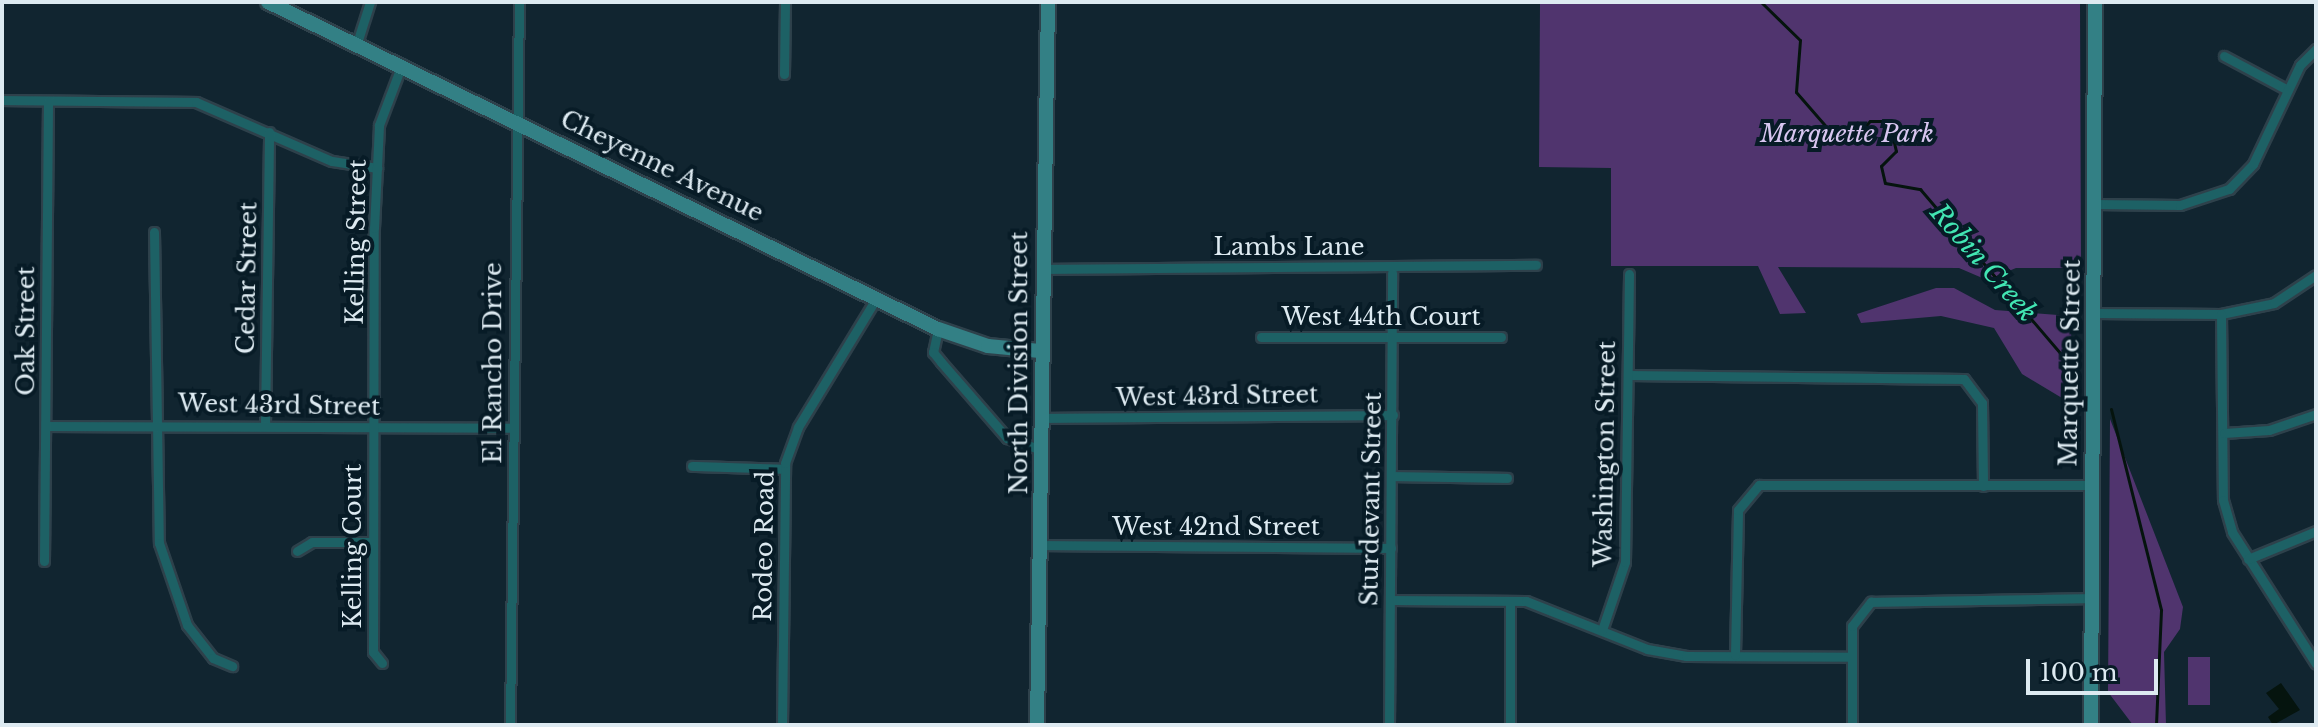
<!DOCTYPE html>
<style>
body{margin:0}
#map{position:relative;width:2318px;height:727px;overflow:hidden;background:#112530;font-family:"Libre Baskerville",serif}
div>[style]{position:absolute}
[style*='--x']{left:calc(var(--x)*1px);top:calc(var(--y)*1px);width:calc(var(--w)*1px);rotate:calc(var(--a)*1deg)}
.green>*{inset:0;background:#50346e}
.water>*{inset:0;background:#05140e}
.stream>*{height:3px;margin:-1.5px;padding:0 1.5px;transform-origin:1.5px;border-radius:1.5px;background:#05140e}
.roads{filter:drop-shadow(2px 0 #2e414b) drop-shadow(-2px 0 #2e414b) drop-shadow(0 2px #2e414b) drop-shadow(0 -2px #2e414b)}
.street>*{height:9px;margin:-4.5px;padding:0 4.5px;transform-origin:4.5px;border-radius:4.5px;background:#1d6165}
.secondary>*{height:14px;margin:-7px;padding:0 7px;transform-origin:7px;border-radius:7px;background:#338085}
span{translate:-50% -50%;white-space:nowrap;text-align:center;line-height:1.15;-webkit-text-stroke:8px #071b26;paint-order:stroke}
.park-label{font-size:24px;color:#d8c6f0;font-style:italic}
.street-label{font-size:24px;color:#ddeaf1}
.water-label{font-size:26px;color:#42e6b3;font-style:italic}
.frame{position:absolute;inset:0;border:4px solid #ddeaf1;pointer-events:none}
.scale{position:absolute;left:2026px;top:659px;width:132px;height:36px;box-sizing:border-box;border:4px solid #ddeaf1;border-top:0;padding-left:10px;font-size:24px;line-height:28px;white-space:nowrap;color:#ddeaf1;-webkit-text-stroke:6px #071b26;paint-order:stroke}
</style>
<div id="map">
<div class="green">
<i style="clip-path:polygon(1540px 2px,2080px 2px,2081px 268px,2016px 268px,1987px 280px,1959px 268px,1778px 267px,1806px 313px,1780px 314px,1758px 266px,1611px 266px,1611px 168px,1539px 167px)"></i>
<i style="clip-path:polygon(1936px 288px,1954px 288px,1995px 310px,2071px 316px,2072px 404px,2022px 374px,1994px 328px,1941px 316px,1861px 323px,1857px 314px)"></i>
<i style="clip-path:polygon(2110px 419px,2183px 607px,2180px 629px,2164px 652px,2166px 725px,2133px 725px,2108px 692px)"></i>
<i style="clip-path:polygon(2188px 657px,2210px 657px,2210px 705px,2188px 705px)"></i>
</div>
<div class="water">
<i style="clip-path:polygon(2281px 683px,2300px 710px,2273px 725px,2268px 717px,2279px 709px,2266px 693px)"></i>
</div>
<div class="stream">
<i style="--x:1761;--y:2;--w:54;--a:44.3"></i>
<i style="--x:1800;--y:40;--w:52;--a:94.4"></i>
<i style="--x:1796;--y:92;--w:61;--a:49"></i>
<i style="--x:1836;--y:138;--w:17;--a:10"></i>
<i style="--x:1853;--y:141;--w:26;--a:-50"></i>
<i style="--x:1870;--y:121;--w:19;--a:0"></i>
<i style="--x:1889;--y:121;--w:31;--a:77"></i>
<i style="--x:1896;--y:151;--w:21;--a:135"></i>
<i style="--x:1881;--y:166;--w:17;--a:77"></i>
<i style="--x:1885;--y:183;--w:36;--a:10"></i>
<i style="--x:1920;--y:189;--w:243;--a:49.5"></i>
<i style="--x:2111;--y:409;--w:207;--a:76"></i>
<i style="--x:2161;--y:610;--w:115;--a:92.5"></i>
</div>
<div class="roads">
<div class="street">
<i style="--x:357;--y:43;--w:43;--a:-72.4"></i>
<i style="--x:2224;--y:56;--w:72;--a:28"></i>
<i style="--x:784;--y:74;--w:72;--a:-89.2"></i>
<i style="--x:2;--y:100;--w:194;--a:0.6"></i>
<i style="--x:196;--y:102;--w:148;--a:23.5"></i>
<i style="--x:332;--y:161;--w:46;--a:8.8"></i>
<i style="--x:2095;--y:204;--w:85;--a:0.7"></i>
<i style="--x:2180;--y:205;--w:52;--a:-18.1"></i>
<i style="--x:2229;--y:189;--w:35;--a:-46"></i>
<i style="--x:2253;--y:164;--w:110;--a:-64.6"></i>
<i style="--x:2300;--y:65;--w:23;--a:-45"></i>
<i style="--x:154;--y:232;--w:311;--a:89.1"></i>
<i style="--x:159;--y:543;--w:87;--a:71.1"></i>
<i style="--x:187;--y:625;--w:42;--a:51.8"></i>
<i style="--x:213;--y:658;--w:21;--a:23"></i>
<i style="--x:1042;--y:269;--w:494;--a:-0.5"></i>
<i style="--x:2094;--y:313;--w:127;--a:0.5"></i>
<i style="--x:2221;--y:314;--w:54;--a:-11.7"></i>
<i style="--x:2274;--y:303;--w:50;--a:-33.7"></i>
<i style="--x:2221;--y:314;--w:186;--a:89.4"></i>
<i style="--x:2223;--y:500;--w:33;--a:74"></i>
<i style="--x:2232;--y:532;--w:156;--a:57.5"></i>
<i style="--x:938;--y:329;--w:24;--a:102"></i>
<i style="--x:933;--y:352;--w:13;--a:51"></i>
<i style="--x:941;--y:362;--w:101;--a:49"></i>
<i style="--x:1007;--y:438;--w:36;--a:19"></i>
<i style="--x:1261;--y:337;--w:240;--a:0"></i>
<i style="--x:1628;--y:375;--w:336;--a:0.7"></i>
<i style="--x:1964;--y:379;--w:30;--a:53"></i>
<i style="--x:1982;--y:403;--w:83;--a:89.3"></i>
<i style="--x:1041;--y:418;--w:352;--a:-0.5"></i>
<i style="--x:265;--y:425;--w:293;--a:-89.2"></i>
<i style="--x:46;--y:426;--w:466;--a:0.2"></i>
<i style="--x:2224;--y:433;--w:45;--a:-3.8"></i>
<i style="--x:2269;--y:430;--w:50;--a:-18.8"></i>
<i style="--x:692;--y:466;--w:93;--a:1.8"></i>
<i style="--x:1393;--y:476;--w:114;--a:1"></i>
<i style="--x:1039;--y:545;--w:352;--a:0.5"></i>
<i style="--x:297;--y:551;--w:17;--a:-31"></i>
<i style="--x:312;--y:542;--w:61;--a:0"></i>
<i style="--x:2248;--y:559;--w:74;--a:-22.4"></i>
<i style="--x:44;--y:561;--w:460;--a:-89.5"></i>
<i style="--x:1390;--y:600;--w:136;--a:0.4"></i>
<i style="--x:1526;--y:601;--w:130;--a:21.6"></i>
<i style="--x:1647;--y:649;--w:40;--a:10"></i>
<i style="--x:1686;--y:656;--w:166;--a:0.3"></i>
<i style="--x:1602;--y:630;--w:72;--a:-71.3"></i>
<i style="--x:1625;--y:562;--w:288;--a:-89.2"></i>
<i style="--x:1735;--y:655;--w:145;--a:-88.8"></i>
<i style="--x:1738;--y:510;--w:33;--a:-50"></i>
<i style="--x:1759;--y:485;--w:331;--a:0"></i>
<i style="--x:382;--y:663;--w:14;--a:-129"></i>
<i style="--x:373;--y:652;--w:424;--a:-89.9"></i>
<i style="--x:374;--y:228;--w:103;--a:-87.2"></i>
<i style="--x:379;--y:125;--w:65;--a:-69.3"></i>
<i style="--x:510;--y:725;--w:723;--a:-89.29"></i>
<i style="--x:782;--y:725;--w:262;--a:-89.3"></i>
<i style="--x:785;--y:463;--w:38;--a:-70"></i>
<i style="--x:798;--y:427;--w:152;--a:-58.7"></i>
<i style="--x:1389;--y:725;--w:452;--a:-89.6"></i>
<i style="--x:1510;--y:725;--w:124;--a:-90"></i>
<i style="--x:1852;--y:725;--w:99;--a:-90"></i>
<i style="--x:1852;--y:626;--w:31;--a:-52"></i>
<i style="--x:1871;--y:602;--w:220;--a:-1"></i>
</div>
<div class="secondary">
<i style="--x:268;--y:2;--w:746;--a:26.02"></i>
<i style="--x:938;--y:329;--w:53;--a:18.8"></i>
<i style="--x:988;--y:346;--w:52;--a:5.5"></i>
<i style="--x:1037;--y:725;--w:723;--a:-89.13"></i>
<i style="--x:2091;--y:725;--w:723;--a:-89.68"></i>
</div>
</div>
<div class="park-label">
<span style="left:1847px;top:134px">Marquette Park</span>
</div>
<div class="street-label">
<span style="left:662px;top:166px;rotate:26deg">Cheyenne Avenue</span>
<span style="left:356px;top:242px;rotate:-89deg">Kelling Street</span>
<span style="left:1289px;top:247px">Lambs Lane</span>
<span style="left:247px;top:278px;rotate:-89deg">Cedar Street</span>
<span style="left:1381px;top:317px">West 44th Court</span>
<span style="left:26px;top:331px;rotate:-90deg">Oak Street</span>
<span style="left:493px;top:363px;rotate:-90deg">El Rancho Drive</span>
<span style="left:1019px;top:363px;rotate:-90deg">North Division Street</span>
<span style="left:2070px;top:363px;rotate:-89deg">Marquette Street</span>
<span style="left:1217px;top:396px;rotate:-1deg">West 43rd Street</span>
<span style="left:279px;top:405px;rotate:1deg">West 43rd Street</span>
<span style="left:1605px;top:454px;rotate:-89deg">Washington Street</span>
<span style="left:1371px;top:499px;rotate:-89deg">Sturdevant Street</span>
<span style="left:1216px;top:527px">West 42nd Street</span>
<span style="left:353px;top:546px;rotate:-90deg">Kelling Court</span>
<span style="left:764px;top:546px;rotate:-89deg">Rodeo Road</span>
</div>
<div class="water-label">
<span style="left:1983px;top:263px;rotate:49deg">Robin Creek</span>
</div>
<div class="frame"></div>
<div class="scale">100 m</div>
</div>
